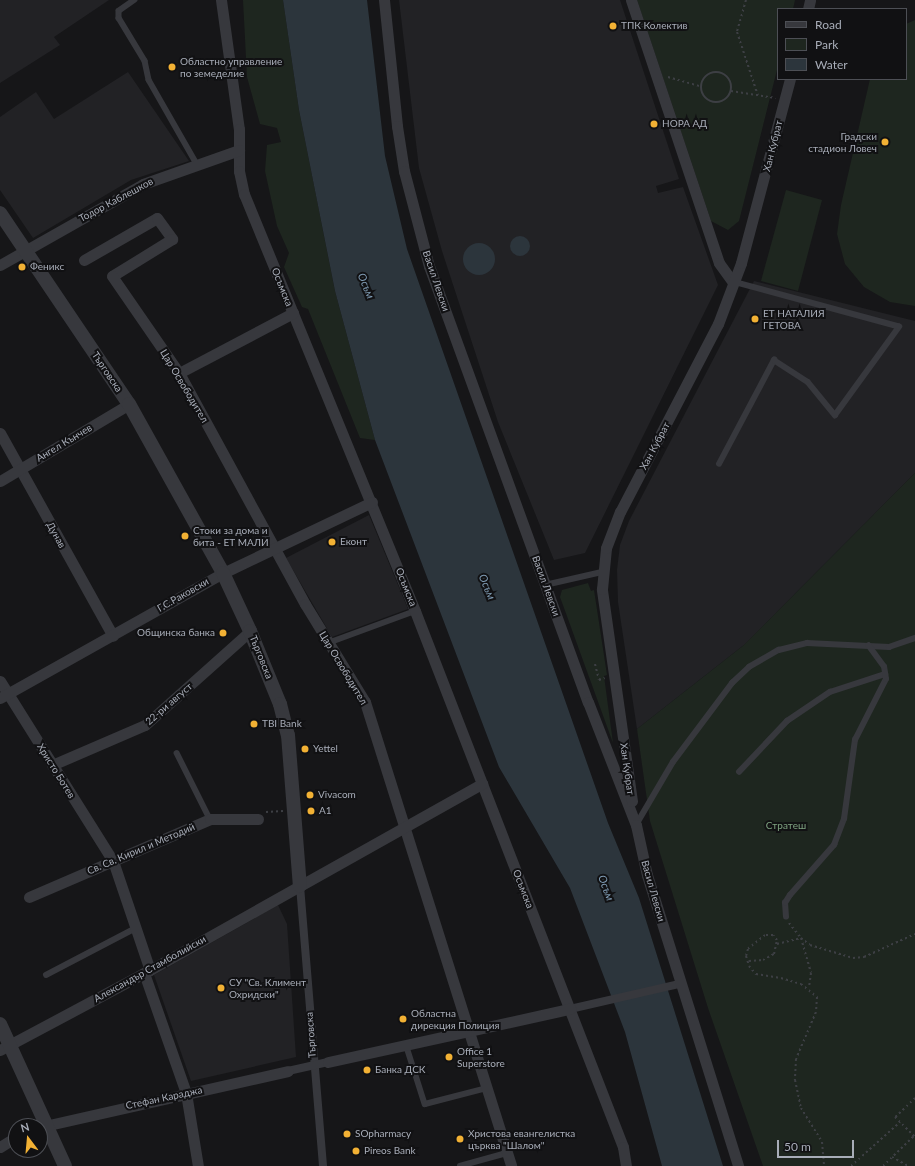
<!DOCTYPE html>
<meta charset="utf-8">
<style>
body{margin:0}
#map{position:relative;width:915px;height:1166px;overflow:hidden;background:#161618;font-family:Lato,sans-serif}
div>[style]{position:absolute}
[style*='--x']{left:calc(var(--x)*1px);top:calc(var(--y)*1px);width:calc(var(--w)*1px);rotate:calc(var(--a)*1deg)}
.built>*{inset:0;background:#222225}
.green>*{inset:0;background:#1e261f}
.water>*{inset:0;background:#2c353c}
.round{border-radius:50%}
.path>*{height:2px;margin-top:-1px;transform-origin:0;background:repeating-linear-gradient(90deg,#3d3f44 0 2px,transparent 0 5px)}
.path>.ring{margin:-1px;padding:0;box-sizing:content-box;background:none;border:2px solid #3d3f44;border-radius:50%}
.service>*{height:5.5px;margin:-2.75px;padding:0 2.75px;transform-origin:2.75px;border-radius:2.75px;background:#37383d}
.pedestrian>*{height:8px;margin:-4px;padding:0 4px;transform-origin:4px;border-radius:4px;background:#37383d}
.minor>*{height:11px;margin:-5.5px;padding:0 5.5px;transform-origin:5.5px;border-radius:5.5px;background:#37383d}
.tertiary>*{height:14px;margin:-7px;padding:0 7px;transform-origin:7px;border-radius:7px;background:#37383d}
.dots>*{width:11px;height:11px;translate:-50% -50%;box-sizing:border-box;border:2px solid #111113;border-radius:50%}
span{translate:-50% -50%;white-space:nowrap;text-align:center;line-height:1.15;-webkit-text-stroke:4px #111113;paint-order:stroke}
.poi-label{font-size:10px;color:#a8adb8}
.left{translate:0 -50%;text-align:left}
.right{translate:-100% -50%;text-align:right}
.street-label{font-size:10px;color:#a8adb8}
.park-label{font-size:10px;color:#7fa381}
.water-label{font-size:11px;color:#7f9bb3;font-style:italic}
.legend{position:absolute;left:777px;top:8px;width:130px;height:72px;box-sizing:border-box;background:#111113;border:1px solid #4d4f55;margin:0;padding:5px 7px;list-style:none;font-size:12px;color:#a8adb8}
.legend li{display:flex;align-items:center;gap:8px;height:20px}
.legend b{width:20px;border:1px solid #4d4f55}
.north{position:absolute;left:8px;top:1118px;width:40px;height:40px;box-sizing:border-box;background:#111113;border:1px solid #4d4f55;border-radius:50%;rotate:344deg;font-size:11px;font-weight:700;line-height:16px;text-align:center;color:#a8adb8}
.north::after{content:'';display:block;margin:auto;width:14px;height:18px;background:#f2b134;clip-path:polygon(50% 0,100% 100%,50% 72%,0 100%)}
.scale{position:absolute;left:777px;top:1140px;width:77px;height:18px;box-sizing:border-box;border:2px solid #a8adb8;border-top:0;padding-left:5px;font-size:12px;line-height:14px;white-space:nowrap;color:#a8adb8;-webkit-text-stroke:3px #111113;paint-order:stroke}
</style>
<div id="map">
<div class="built">
<i style="clip-path:polygon(0 0,109px 0,54px 37px,60px 45px,0 83px)"></i>
<i style="clip-path:polygon(399px 0,620px 0,679px 179px,656px 186px,658px 193px,683px 187px,718px 285px,585px 553px,554px 560px,498px 422px,442px 251px,419px 168px)"></i>
<i style="clip-path:polygon(128px 72px,189px 161px,131px 180px,33px 238px,0 190px,0 117px,36px 92px,54px 119px)"></i>
<i style="clip-path:polygon(754px 281px,915px 321px,915px 473px,744px 645px,637px 729px,618px 602px,617px 570px,620px 545px,629px 521px)"></i>
<i style="clip-path:polygon(369px 515px,408px 609px,332px 637px,286px 558px)"></i>
<i style="clip-path:polygon(278px 905px,287px 924px,296px 1057px,191px 1081px,154px 975px)"></i>
</div>
<div class="green">
<i style="clip-path:polygon(243px 0,283px 0,299px 110px,335px 291px,375px 440px,360px 438px,308px 309px,302px 307px,284px 267px,289px 253px,277px 226px,265px 171px,267px 145px,281px 142px,277px 128px,260px 124px,247px 77px)"></i>
<i style="clip-path:polygon(637px 0,795px 0,793px 9px,778px 9px,778px 66px,739px 221px,728px 230px,711px 221px)"></i>
<i style="clip-path:polygon(915px 20px,915px 306px,890px 302px,864px 287px,845px 264px,837px 234px,841px 205px,870px 79px,906px 79px,906px 24px)"></i>
<i style="clip-path:polygon(786px 190px,822px 200px,798px 291px,761px 281px)"></i>
<i style="clip-path:polygon(915px 473px,915px 1166px,763px 1166px,708px 1008px,650px 821px,637px 729px,744px 645px)"></i>
<i style="clip-path:polygon(588px 583px,591px 591px,594px 590px,607px 675px,604px 676px,613px 743px,560px 597px,562px 590px)"></i>
</div>
<div class="water">
<i style="clip-path:polygon(283px 0,367px 0,385px 156px,407px 249px,608px 823px,639px 898px,723px 1166px,662px 1166px,625px 1032px,570px 888px,499px 767px,375px 440px,335px 291px,299px 110px)"></i>
<i class="round" style="left:510px;top:236px;width:20px;height:20px"></i>
<i class="round" style="left:463px;top:243px;width:32px;height:32px"></i>
</div>
<div class="path">
<i style="--x:746;--y:0;--w:33;--a:106"></i>
<i style="--x:737;--y:32;--w:67;--a:71.8"></i>
<i class="ring" style="left:701px;top:72px;width:28px;height:28px"></i>
<i style="--x:668;--y:77;--w:33;--a:16"></i>
<i style="--x:731;--y:91;--w:45;--a:9"></i>
<i style="--x:595;--y:664;--w:16;--a:76"></i>
<i style="--x:599;--y:680;--w:6;--a:-18"></i>
<i style="--x:266;--y:812;--w:17;--a:-3"></i>
<i style="--x:789;--y:923;--w:19;--a:51"></i>
<i style="--x:801;--y:938;--w:36;--a:74"></i>
<i style="--x:811;--y:973;--w:15;--a:98"></i>
<i style="--x:777;--y:944;--w:25;--a:-14"></i>
<i style="--x:801;--y:938;--w:11;--a:38"></i>
<i style="--x:810;--y:945;--w:45;--a:16.8"></i>
<i style="--x:853;--y:958;--w:11;--a:-5"></i>
<i style="--x:864;--y:957;--w:56;--a:-24.3"></i>
<i style="--x:749;--y:961;--w:14;--a:-4"></i>
<i style="--x:763;--y:960;--w:13;--a:-29"></i>
<i style="--x:774;--y:954;--w:14;--a:-78"></i>
<i style="--x:777;--y:940;--w:6;--a:-129"></i>
<i style="--x:773;--y:935;--w:8;--a:180"></i>
<i style="--x:765;--y:935;--w:22;--a:141"></i>
<i style="--x:748;--y:949;--w:7;--a:106"></i>
<i style="--x:746;--y:956;--w:10;--a:73"></i>
<i style="--x:749;--y:966;--w:11;--a:49"></i>
<i style="--x:756;--y:974;--w:25;--a:9"></i>
<i style="--x:781;--y:978;--w:21;--a:17"></i>
<i style="--x:801;--y:984;--w:21;--a:39"></i>
<i style="--x:817;--y:997;--w:15;--a:94"></i>
<i style="--x:816;--y:1012;--w:51;--a:113.1"></i>
<i style="--x:796;--y:1059;--w:21;--a:93"></i>
<i style="--x:795;--y:1080;--w:29;--a:78"></i>
<i style="--x:801;--y:1108;--w:40;--a:58"></i>
<i style="--x:822;--y:1142;--w:24;--a:85"></i>
<i style="--x:915;--y:1098;--w:28;--a:136"></i>
<i style="--x:895;--y:1117;--w:28;--a:45"></i>
<i style="--x:892;--y:1157;--w:18;--a:29"></i>
<i style="--x:851;--y:1166;--w:66;--a:-41.9"></i>
<i style="--x:883;--y:1166;--w:43;--a:-44.1"></i>
</div>
<div class="service">
<i style="--x:135;--y:0;--w:19;--a:145"></i>
<i style="--x:119;--y:11;--w:7;--a:90"></i>
<i style="--x:119;--y:18;--w:50;--a:58.8"></i>
<i style="--x:145;--y:61;--w:19;--a:78"></i>
<i style="--x:149;--y:80;--w:97;--a:60.3"></i>
<i style="--x:719;--y:464;--w:118;--a:-62.1"></i>
<i style="--x:774;--y:360;--w:40;--a:32.9"></i>
<i style="--x:808;--y:382;--w:43;--a:50.7"></i>
<i style="--x:835;--y:415;--w:109;--a:-54"></i>
<i style="--x:899;--y:327;--w:172;--a:-164.8"></i>
<i style="--x:545;--y:585;--w:58;--a:-12.8"></i>
<i style="--x:328;--y:643;--w:93;--a:-20.2"></i>
<i style="--x:177;--y:753;--w:74;--a:63.4"></i>
<i style="--x:739;--y:772;--w:70;--a:-46.7"></i>
<i style="--x:787;--y:721;--w:52;--a:-34"></i>
<i style="--x:830;--y:692;--w:58;--a:-18.1"></i>
<i style="--x:636;--y:825;--w:73;--a:-59.6"></i>
<i style="--x:673;--y:762;--w:99;--a:-53.2"></i>
<i style="--x:732;--y:683;--w:23;--a:-43"></i>
<i style="--x:749;--y:667;--w:34;--a:-30"></i>
<i style="--x:779;--y:650;--w:29;--a:-14"></i>
<i style="--x:807;--y:643;--w:82;--a:2.8"></i>
<i style="--x:889;--y:647;--w:28;--a:-19"></i>
<i style="--x:786;--y:917;--w:14;--a:-94"></i>
<i style="--x:785;--y:903;--w:9;--a:-58"></i>
<i style="--x:790;--y:895;--w:67;--a:-48.7"></i>
<i style="--x:834;--y:845;--w:28;--a:-69"></i>
<i style="--x:844;--y:819;--w:80;--a:-82.1"></i>
<i style="--x:855;--y:740;--w:68;--a:-63.1"></i>
<i style="--x:886;--y:679;--w:12;--a:-99"></i>
<i style="--x:884;--y:667;--w:26;--a:-126"></i>
<i style="--x:46;--y:975;--w:102;--a:-27.6"></i>
<i style="--x:406;--y:1044;--w:63;--a:72.4"></i>
<i style="--x:425;--y:1104;--w:64;--a:-14.5"></i>
<i style="--x:460;--y:1166;--w:49;--a:-15.5"></i>
</div>
<div class="pedestrian">
<i style="--x:300;--y:886;--w:281;--a:85.3"></i>
<i style="--x:570;--y:1009;--w:108;--a:-12.9"></i>
<i style="--x:288;--y:1071;--w:41;--a:-12.7"></i>
</div>
<div class="minor">
<i style="--x:221;--y:0;--w:130;--a:82.1"></i>
<i style="--x:239;--y:129;--w:42;--a:90"></i>
<i style="--x:239;--y:171;--w:24;--a:78"></i>
<i style="--x:244;--y:194;--w:451;--a:67.7"></i>
<i style="--x:415;--y:611;--w:575;--a:68.79"></i>
<i style="--x:623;--y:1147;--w:19;--a:81"></i>
<i style="--x:384;--y:0;--w:127;--a:84.1"></i>
<i style="--x:397;--y:126;--w:46;--a:81.2"></i>
<i style="--x:404;--y:171;--w:98;--a:75.3"></i>
<i style="--x:429;--y:266;--w:464;--a:70"></i>
<i style="--x:588;--y:702;--w:132;--a:68.7"></i>
<i style="--x:636;--y:825;--w:51;--a:77.6"></i>
<i style="--x:647;--y:875;--w:305;--a:72.6"></i>
<i style="--x:631;--y:0;--w:277;--a:71.5"></i>
<i style="--x:719;--y:263;--w:24;--a:54"></i>
<i style="--x:808;--y:9;--w:9;--a:-77"></i>
<i style="--x:84;--y:260;--w:84;--a:-29.9"></i>
<i style="--x:157;--y:218;--w:26;--a:54"></i>
<i style="--x:172;--y:239;--w:70;--a:148.3"></i>
<i style="--x:112;--y:276;--w:118;--a:55.4"></i>
<i style="--x:179;--y:373;--w:263;--a:61.4"></i>
<i style="--x:305;--y:604;--w:115;--a:58.5"></i>
<i style="--x:365;--y:702;--w:486;--a:72.5"></i>
<i style="--x:0;--y:265;--w:164;--a:-29.5"></i>
<i style="--x:143;--y:184;--w:102;--a:-19.5"></i>
<i style="--x:179;--y:373;--w:129;--a:-27.8"></i>
<i style="--x:0;--y:433;--w:232;--a:60.9"></i>
<i style="--x:0;--y:481;--w:150;--a:-30.8"></i>
<i style="--x:0;--y:681;--w:213;--a:57.9"></i>
<i style="--x:113;--y:861;--w:115;--a:71.3"></i>
<i style="--x:0;--y:698;--w:256;--a:-29.3"></i>
<i style="--x:223;--y:573;--w:165;--a:-25.5"></i>
<i style="--x:52;--y:765;--w:101;--a:-23.3"></i>
<i style="--x:145;--y:725;--w:141;--a:-41.8"></i>
<i style="--x:632;--y:801;--w:214;--a:-98.1"></i>
<i style="--x:602;--y:589;--w:41;--a:-84.4"></i>
<i style="--x:606;--y:548;--w:39;--a:-69"></i>
<i style="--x:620;--y:512;--w:212;--a:-62.5"></i>
<i style="--x:718;--y:324;--w:65;--a:-69.3"></i>
<i style="--x:741;--y:263;--w:190;--a:-75.1"></i>
<i style="--x:29;--y:897;--w:197;--a:-23.3"></i>
<i style="--x:210;--y:819;--w:48;--a:0"></i>
<i style="--x:144;--y:973;--w:127;--a:70.7"></i>
<i style="--x:186;--y:1093;--w:74;--a:80.7"></i>
<i style="--x:0;--y:1050;--w:170;--a:-28.1"></i>
<i style="--x:150;--y:970;--w:381;--a:-29.3"></i>
<i style="--x:328;--y:1062;--w:248;--a:-12.4"></i>
<i style="--x:40;--y:1127;--w:254;--a:-12.7"></i>
<i style="--x:0;--y:1147;--w:19;--a:-32"></i>
</div>
<div class="tertiary">
<i style="--x:0;--y:213;--w:230;--a:56"></i>
<i style="--x:129;--y:404;--w:193;--a:60.9"></i>
<i style="--x:223;--y:573;--w:64;--a:65"></i>
<i style="--x:250;--y:631;--w:79;--a:67.7"></i>
<i style="--x:280;--y:704;--w:32;--a:76"></i>
<i style="--x:288;--y:735;--w:151;--a:85.5"></i>
<i style="--x:0;--y:1024;--w:156;--a:65.4"></i>
</div>
<div class="dots">
<i style="left:613px;top:26px;background:#f2b134"></i>
<i style="left:172px;top:67px;background:#f2b134"></i>
<i style="left:654px;top:124px;background:#f2b134"></i>
<i style="left:885px;top:142px;background:#f2b134"></i>
<i style="left:22px;top:267px;background:#f2b134"></i>
<i style="left:755px;top:319px;background:#f2b134"></i>
<i style="left:185px;top:536px;background:#f2b134"></i>
<i style="left:332px;top:542px;background:#f2b134"></i>
<i style="left:223px;top:633px;background:#f2b134"></i>
<i style="left:254px;top:724px;background:#f2b134"></i>
<i style="left:305px;top:749px;background:#f2b134"></i>
<i style="left:310px;top:795px;background:#f2b134"></i>
<i style="left:311px;top:811px;background:#f2b134"></i>
<i style="left:221px;top:988px;background:#f2b134"></i>
<i style="left:403px;top:1019px;background:#f2b134"></i>
<i style="left:449px;top:1057px;background:#f2b134"></i>
<i style="left:367px;top:1070px;background:#f2b134"></i>
<i style="left:347px;top:1134px;background:#f2b134"></i>
<i style="left:460px;top:1139px;background:#f2b134"></i>
<i style="left:356px;top:1151px;background:#f2b134"></i>
</div>
<div class="poi-label">
<span class="left" style="left:621px;top:26px">ТПК Колектив</span>
<span class="left" style="left:180px;top:67px">Областно управление<br>по земеделие</span>
<span class="left" style="left:662px;top:124px">НОРА АД</span>
<span class="right" style="left:877px;top:142px">Градски<br>стадион Ловеч</span>
<span class="left" style="left:30px;top:267px">Феникс</span>
<span class="left" style="left:763px;top:319px">ЕТ НАТАЛИЯ<br>ГЕТОВА</span>
<span class="left" style="left:193px;top:536px">Стоки за дома и<br>бита - ЕТ МАЛИ</span>
<span class="left" style="left:340px;top:542px">Еконт</span>
<span class="right" style="left:215px;top:633px">Общинска банка</span>
<span class="left" style="left:262px;top:724px">TBI Bank</span>
<span class="left" style="left:313px;top:749px">Yettel</span>
<span class="left" style="left:318px;top:795px">Vivacom</span>
<span class="left" style="left:319px;top:811px">A1</span>
<span class="left" style="left:229px;top:988px">СУ "Св. Климент<br>Охридски"</span>
<span class="left" style="left:411px;top:1019px">Областна<br>дирекция Полиция</span>
<span class="left" style="left:457px;top:1057px">Office 1<br>Superstore</span>
<span class="left" style="left:375px;top:1070px">Банка ДСК</span>
<span class="left" style="left:468px;top:1139px">Христова евангелистка<br>църква "Шалом"</span>
<span class="left" style="left:355px;top:1134px">SOpharmacy</span>
<span class="left" style="left:364px;top:1151px">Pireos Bank</span>
</div>
<div class="street-label">
<span style="left:773px;top:146px;rotate:-76deg">Хан Кубрат</span>
<span style="left:116px;top:200px;rotate:-28deg">Тодор Каблешков</span>
<span style="left:436px;top:281px;rotate:71deg">Васил Левски</span>
<span style="left:282px;top:287px;rotate:68deg">Осъмска</span>
<span style="left:107px;top:372px;rotate:56deg">Търговска</span>
<span style="left:184px;top:386px;rotate:59deg">Цар Освободител</span>
<span style="left:64px;top:443px;rotate:-31deg">Ангел Кънчев</span>
<span style="left:655px;top:446px;rotate:-62deg">Хан Кубрат</span>
<span style="left:56px;top:535px;rotate:61deg">Дунав</span>
<span style="left:546px;top:586px;rotate:70deg">Васил Левски</span>
<span style="left:406px;top:587px;rotate:68deg">Осъмска</span>
<span style="left:183px;top:595px;rotate:-30deg">Г.С.Раковски</span>
<span style="left:261px;top:657px;rotate:68deg">Търговска</span>
<span style="left:343px;top:668px;rotate:59deg">Цар Освободител</span>
<span style="left:169px;top:704px;rotate:-41deg">22-ри август</span>
<span style="left:627px;top:769px;rotate:82deg">Хан Кубрат</span>
<span style="left:56px;top:771px;rotate:58deg">Христо Ботев</span>
<span style="left:141px;top:849px;rotate:-23deg">Св. Св. Кирил и Методий</span>
<span style="left:523px;top:889px;rotate:69deg">Осъмска</span>
<span style="left:653px;top:891px;rotate:74deg">Васил Левски</span>
<span style="left:150px;top:969px;rotate:-29deg">Александър Стамболийски</span>
<span style="left:311px;top:1035px;rotate:-94deg">Търговска</span>
<span style="left:164px;top:1098px;rotate:-12deg">Стефан Караджа</span>
</div>
<div class="park-label">
<span style="left:786px;top:826px">Стратеш</span>
</div>
<div class="water-label">
<span style="left:366px;top:286px;rotate:68deg">Осъм</span>
<span style="left:487px;top:587px;rotate:68deg">Осъм</span>
<span style="left:606px;top:888px;rotate:70deg">Осъм</span>
</div>
<ul class="legend">
<li><b style="height:5px;background:#37383d"></b>Road</li>
<li><b style="height:11px;background:#1e261f"></b>Park</li>
<li><b style="height:11px;background:#2c353c"></b>Water</li>
</ul>
<div class="north">N</div>
<div class="scale">50 m</div>
</div>
